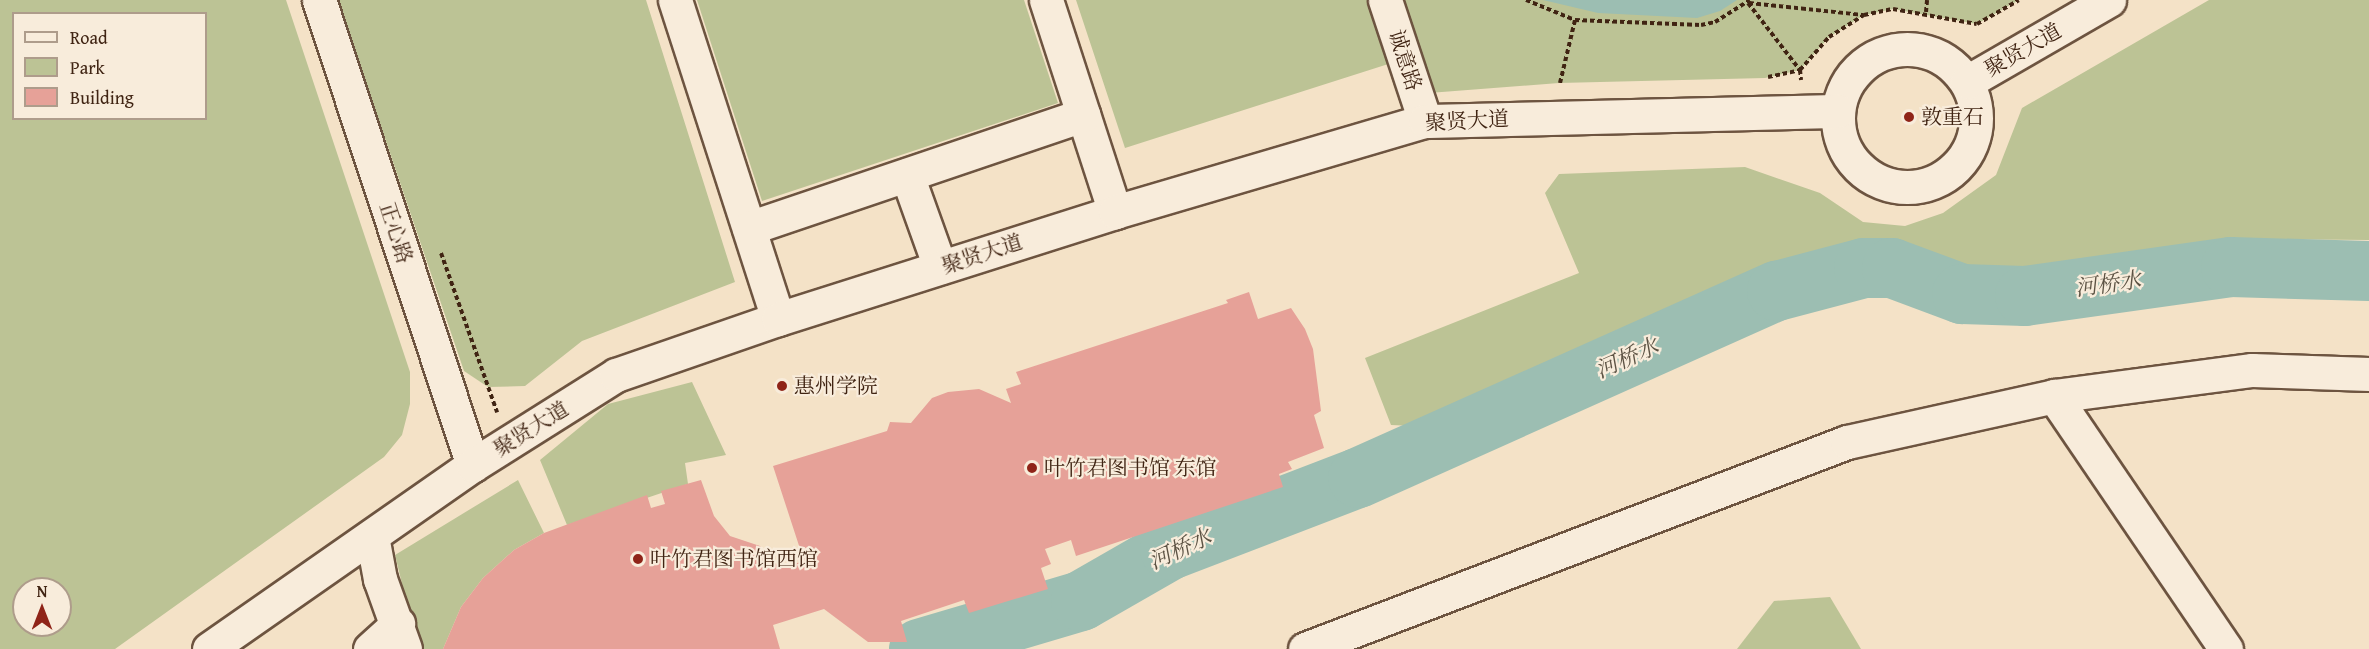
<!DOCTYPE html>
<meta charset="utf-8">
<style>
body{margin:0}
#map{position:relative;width:2369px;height:649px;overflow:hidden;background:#f4e2c7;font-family:"Gentium Book Plus","Noto Serif SC",serif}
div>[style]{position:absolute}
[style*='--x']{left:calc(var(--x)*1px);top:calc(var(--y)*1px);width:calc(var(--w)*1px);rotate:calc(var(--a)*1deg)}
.green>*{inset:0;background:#bcc395}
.water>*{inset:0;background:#9cbeb2}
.river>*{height:60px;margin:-30px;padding:0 30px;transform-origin:30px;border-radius:30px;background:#9cbeb2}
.building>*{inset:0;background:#e6a198}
.path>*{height:4px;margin-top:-2px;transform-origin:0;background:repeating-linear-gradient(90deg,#402413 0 4.5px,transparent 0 7.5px)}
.roads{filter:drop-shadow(2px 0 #6d5440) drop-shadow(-2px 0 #6d5440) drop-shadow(0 2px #6d5440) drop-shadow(0 -2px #6d5440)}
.minor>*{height:33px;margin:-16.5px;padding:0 16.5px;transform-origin:16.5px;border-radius:16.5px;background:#f8ecdb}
.minor>.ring{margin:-16.5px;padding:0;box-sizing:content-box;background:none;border:33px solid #f8ecdb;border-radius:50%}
.dots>*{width:16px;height:16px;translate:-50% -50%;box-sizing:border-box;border:3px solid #f8ecdb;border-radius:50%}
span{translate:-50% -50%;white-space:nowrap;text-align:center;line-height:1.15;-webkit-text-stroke:4.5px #f8ecdb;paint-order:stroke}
.street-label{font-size:21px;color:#402413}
.poi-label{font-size:21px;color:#402413}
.left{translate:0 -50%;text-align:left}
.water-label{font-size:22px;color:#5c5243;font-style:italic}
.legend{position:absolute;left:12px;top:12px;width:195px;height:108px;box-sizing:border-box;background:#f8ecdb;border:2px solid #ae9c8b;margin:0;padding:8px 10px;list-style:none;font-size:18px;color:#402413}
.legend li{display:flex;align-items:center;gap:12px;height:30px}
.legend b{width:30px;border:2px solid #ae9c8b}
.north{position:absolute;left:12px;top:577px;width:60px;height:60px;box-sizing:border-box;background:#f8ecdb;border:2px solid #ae9c8b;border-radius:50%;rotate:0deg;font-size:16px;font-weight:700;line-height:24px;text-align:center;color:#402413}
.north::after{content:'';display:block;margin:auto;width:21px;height:27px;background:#8f2418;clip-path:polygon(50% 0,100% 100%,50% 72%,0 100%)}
</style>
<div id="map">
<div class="green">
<i style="clip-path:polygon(evenodd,0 0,286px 0,410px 372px,410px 404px,402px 435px,384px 457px,115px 649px,0 649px,0 0,14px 14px,206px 14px,206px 118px,14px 118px,14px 14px,0 0,24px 589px,60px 589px,60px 625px,24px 625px,24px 589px)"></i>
<i style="clip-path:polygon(338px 0,646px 0,735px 282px,582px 341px,525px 386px,488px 387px,464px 371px)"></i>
<i style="clip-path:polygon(697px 0,1024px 0,1058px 103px,762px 201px)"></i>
<i style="clip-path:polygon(1076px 0,2019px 0,1977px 24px,1893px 9px,1864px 15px,1829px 37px,1800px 70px,1765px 78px,1559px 83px,1416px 94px,1404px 59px,1125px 148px)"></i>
<i style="clip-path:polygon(2209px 0,2369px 0,2369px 240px,2272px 239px,1969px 276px,1908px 252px,1867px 249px,1745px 277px,1415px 426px,1391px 425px,1365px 358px,1579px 273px,1545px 193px,1559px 174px,1745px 167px,1820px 193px,1863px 222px,1905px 226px,1943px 213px,1996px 175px,2022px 108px)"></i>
<i style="clip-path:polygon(692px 382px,726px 455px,685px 463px,688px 484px,567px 525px,540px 460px,608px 404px)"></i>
<i style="clip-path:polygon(518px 480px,544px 533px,514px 550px,483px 578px,461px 607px,443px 649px,418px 649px,395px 555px)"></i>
<i style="clip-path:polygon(1830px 597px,1861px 649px,1737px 649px,1774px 601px)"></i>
</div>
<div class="water">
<i style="clip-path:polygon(1543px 0,1737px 0,1720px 11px,1697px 18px,1598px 13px)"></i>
</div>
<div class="river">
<i style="--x:919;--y:649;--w:169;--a:-16.5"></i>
<i style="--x:1081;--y:601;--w:103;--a:-29.8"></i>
<i style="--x:1170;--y:550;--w:201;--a:-21"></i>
<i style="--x:1358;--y:478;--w:459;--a:-24.1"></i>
<i style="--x:1777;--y:291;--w:90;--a:-14.8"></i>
<i style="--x:1864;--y:268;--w:28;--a:0"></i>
<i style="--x:1892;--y:268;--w:75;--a:20.4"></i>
<i style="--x:1962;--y:294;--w:63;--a:1.8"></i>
<i style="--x:2025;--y:296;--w:208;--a:-8"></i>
<i style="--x:2231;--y:267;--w:138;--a:1.7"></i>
</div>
<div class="building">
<i style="clip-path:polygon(1249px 292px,1258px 319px,1291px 308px,1305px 329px,1313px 349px,1321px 411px,1314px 415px,1324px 448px,1288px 462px,1292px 469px,1279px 474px,1283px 487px,1076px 556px,1071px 540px,1045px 549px,1051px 564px,1041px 568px,1048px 589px,969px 613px,964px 600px,901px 621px,907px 642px,868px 642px,824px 609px,773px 625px,780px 649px,443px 649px,461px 607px,483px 578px,514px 550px,544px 533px,647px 495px,651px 508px,665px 504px,661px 491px,701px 480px,714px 516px,730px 536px,760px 546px,780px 568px,804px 561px,773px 466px,887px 431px,890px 422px,911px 423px,932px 398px,948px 392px,979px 389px,1011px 403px,1006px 389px,1021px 384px,1016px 372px,1228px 303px,1226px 300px)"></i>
</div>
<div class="path">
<i style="--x:1526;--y:0;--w:53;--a:22.2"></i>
<i style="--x:1575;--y:20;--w:126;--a:2.3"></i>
<i style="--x:1701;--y:25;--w:14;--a:-12"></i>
<i style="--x:1715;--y:22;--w:41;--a:-32.2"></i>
<i style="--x:1748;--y:3;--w:85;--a:52.2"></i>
<i style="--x:1800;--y:70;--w:10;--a:84"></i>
<i style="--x:1749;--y:3;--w:116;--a:6"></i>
<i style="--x:1926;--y:12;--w:12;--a:-85"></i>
<i style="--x:1768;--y:77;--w:33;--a:-12"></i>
<i style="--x:1800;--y:70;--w:44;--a:-48.7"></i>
<i style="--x:1829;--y:37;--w:41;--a:-32.2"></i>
<i style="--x:1864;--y:15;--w:30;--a:-12"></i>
<i style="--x:1893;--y:9;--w:85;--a:10.1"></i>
<i style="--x:1977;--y:24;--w:48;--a:-29.7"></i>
<i style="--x:1560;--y:83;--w:65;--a:-76.6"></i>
<i style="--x:441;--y:253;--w:169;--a:70.6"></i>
</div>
<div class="roads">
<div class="minor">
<i style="--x:319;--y:0;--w:490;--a:71.7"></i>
<i style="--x:675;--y:0;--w:335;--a:72.1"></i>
<i style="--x:1046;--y:0;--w:223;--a:72"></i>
<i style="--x:1385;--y:0;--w:127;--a:71.7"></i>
<i class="ring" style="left:1838px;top:49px;width:105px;height:105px"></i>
<i style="--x:1967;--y:82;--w:164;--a:-30"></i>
<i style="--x:907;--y:175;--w:98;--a:70.3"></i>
<i style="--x:749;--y:228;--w:353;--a:-18.7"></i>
<i style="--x:2054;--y:396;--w:306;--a:55.8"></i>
<i style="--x:372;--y:536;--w:44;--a:79.5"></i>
<i style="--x:380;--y:579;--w:74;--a:70.3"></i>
<i style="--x:209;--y:649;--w:322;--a:-34.9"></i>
<i style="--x:473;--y:465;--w:169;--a:-32.2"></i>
<i style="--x:616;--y:375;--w:171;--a:-19.1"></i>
<i style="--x:778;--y:319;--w:354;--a:-17.6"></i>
<i style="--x:1115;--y:212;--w:323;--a:-16.4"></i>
<i style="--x:1425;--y:121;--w:413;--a:-1.4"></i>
<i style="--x:370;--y:649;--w:38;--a:-42"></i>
<i style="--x:1305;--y:649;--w:580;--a:-20.9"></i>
<i style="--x:1847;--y:442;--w:212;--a:-12.5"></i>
<i style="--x:2054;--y:396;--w:200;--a:-7.5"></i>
<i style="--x:2252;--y:370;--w:117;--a:2"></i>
</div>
</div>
<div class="dots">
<i style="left:1909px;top:117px;background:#8f2418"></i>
<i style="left:782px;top:386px;background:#8f2418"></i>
<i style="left:1032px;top:468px;background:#8f2418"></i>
<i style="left:638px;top:559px;background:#8f2418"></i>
</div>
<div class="street-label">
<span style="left:2023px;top:50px;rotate:-30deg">聚贤大道</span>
<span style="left:1405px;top:60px;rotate:72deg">诚意路</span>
<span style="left:1467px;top:121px;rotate:-3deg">聚贤大道</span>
<span style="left:396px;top:233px;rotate:72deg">正心路</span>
<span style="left:982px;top:254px;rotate:-18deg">聚贤大道</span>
<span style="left:531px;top:429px;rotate:-32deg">聚贤大道</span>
</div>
<div class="poi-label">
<span class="left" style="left:1921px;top:117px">敦重石</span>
<span class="left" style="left:794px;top:386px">惠州学院</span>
<span class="left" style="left:1044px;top:468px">叶竹君图书馆 东馆</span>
<span class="left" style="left:650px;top:559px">叶竹君图书馆西馆</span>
</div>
<div class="water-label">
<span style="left:2108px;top:284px;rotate:-8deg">河桥水</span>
<span style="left:1627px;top:358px;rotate:-24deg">河桥水</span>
<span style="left:1180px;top:549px;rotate:-25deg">河桥水</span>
</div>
<ul class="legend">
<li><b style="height:8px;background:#f8ecdb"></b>Road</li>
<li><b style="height:16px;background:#bcc395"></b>Park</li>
<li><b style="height:16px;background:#e6a198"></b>Building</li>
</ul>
<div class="north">N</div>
</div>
